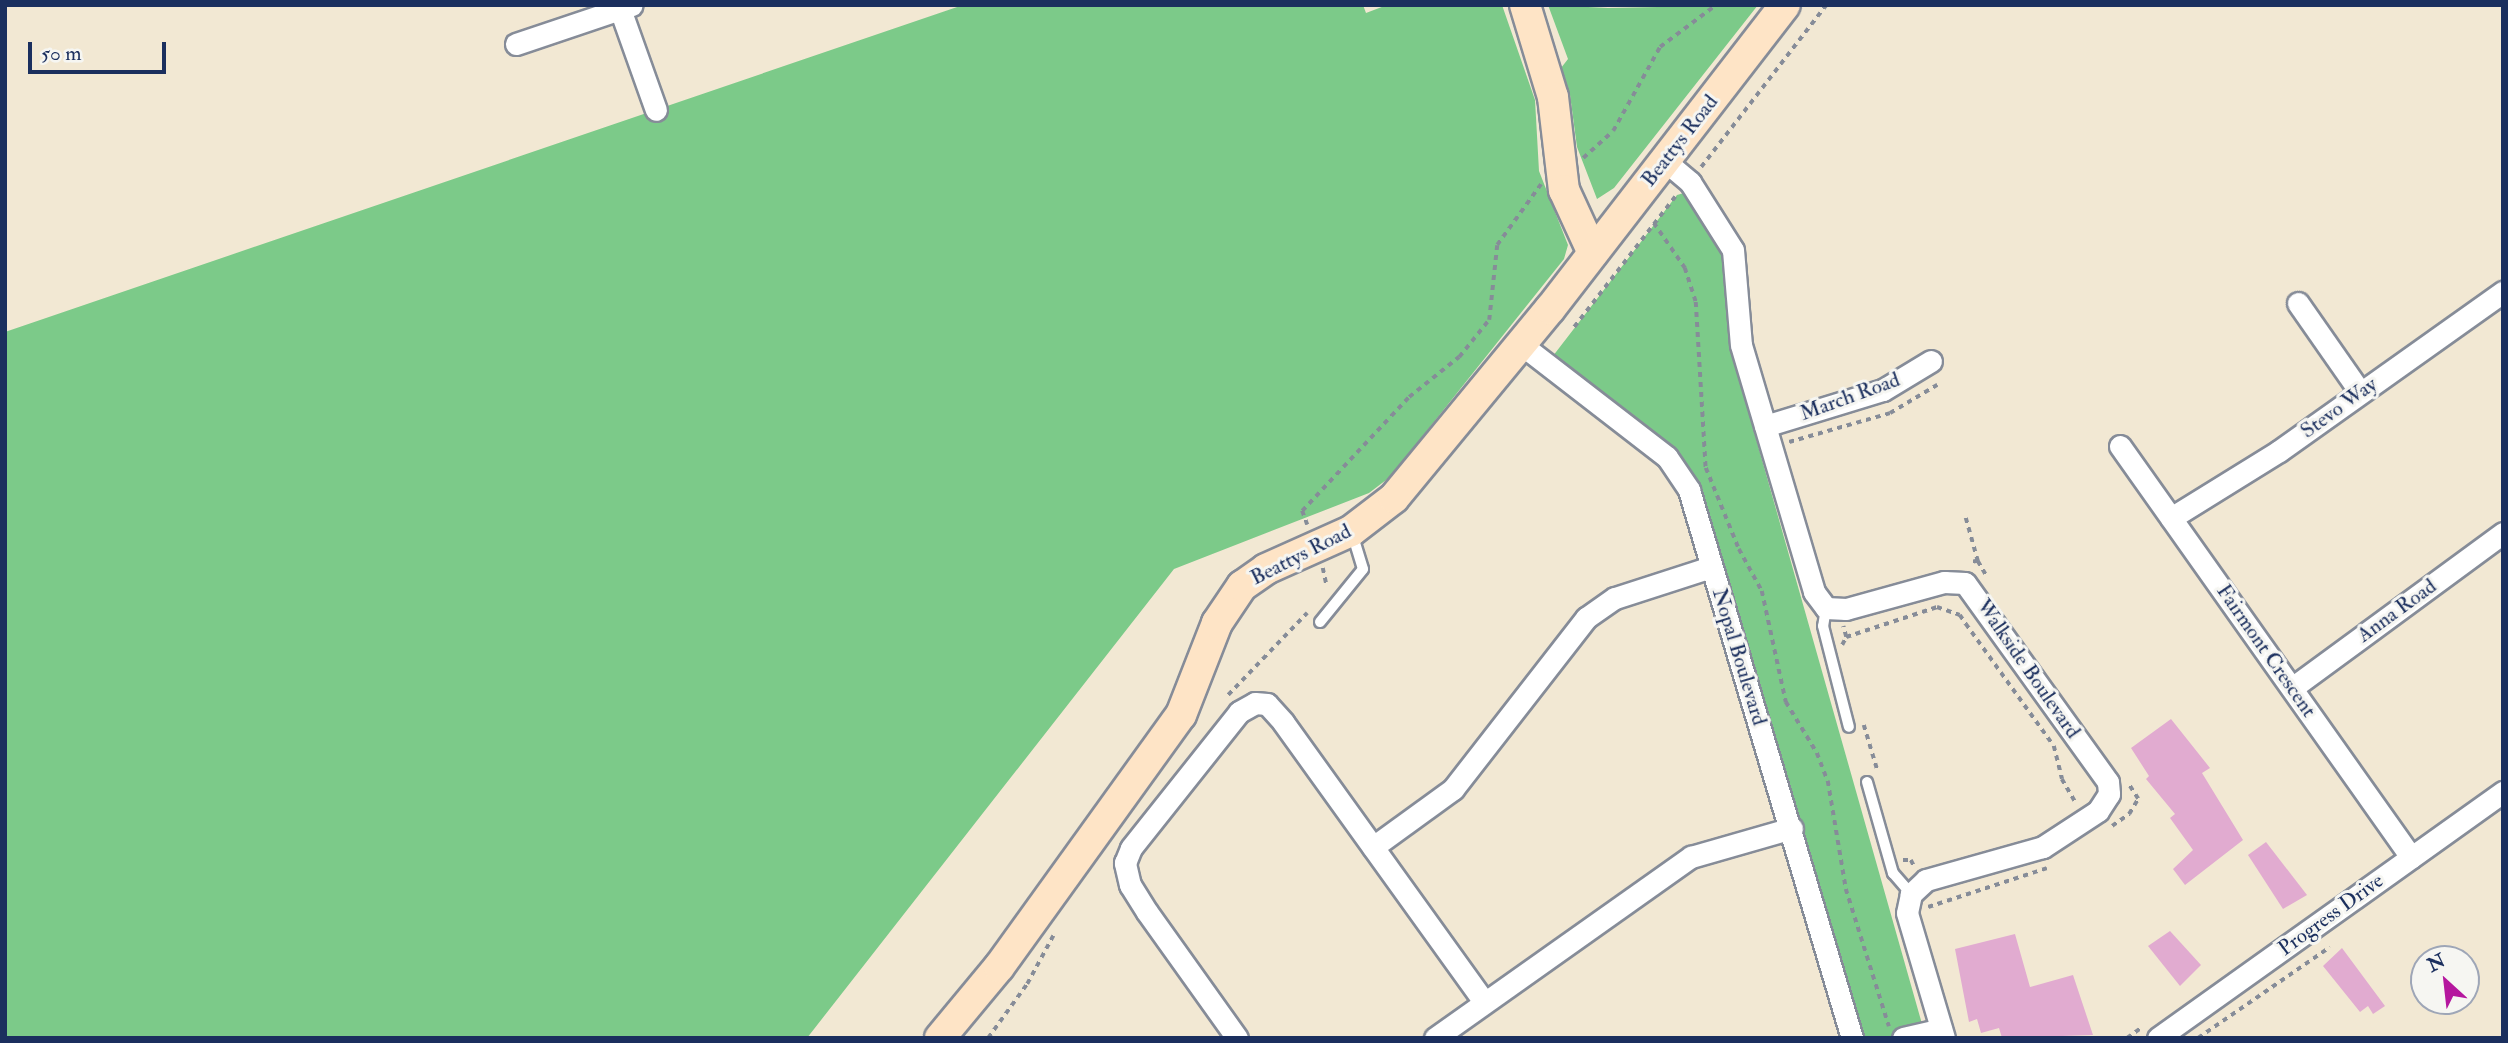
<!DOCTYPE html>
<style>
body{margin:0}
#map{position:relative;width:2508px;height:1043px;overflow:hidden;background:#f2e8d3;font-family:"IM FELL Double Pica",serif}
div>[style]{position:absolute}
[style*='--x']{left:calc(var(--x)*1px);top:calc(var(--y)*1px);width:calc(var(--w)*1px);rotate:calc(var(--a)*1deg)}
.green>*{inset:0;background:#7cca89}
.building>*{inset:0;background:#e1abd0}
.path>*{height:3.5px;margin-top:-1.75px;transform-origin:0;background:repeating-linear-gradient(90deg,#868c98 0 5px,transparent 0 10px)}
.roads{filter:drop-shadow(2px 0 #868c98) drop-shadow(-2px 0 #868c98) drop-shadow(0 2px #868c98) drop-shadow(0 -2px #868c98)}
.lane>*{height:10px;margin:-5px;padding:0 5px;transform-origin:5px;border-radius:5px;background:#fff}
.street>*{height:21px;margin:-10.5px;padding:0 10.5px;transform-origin:10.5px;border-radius:10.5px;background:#fff}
.secondary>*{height:30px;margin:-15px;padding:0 15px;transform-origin:15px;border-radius:15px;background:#fee4c6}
span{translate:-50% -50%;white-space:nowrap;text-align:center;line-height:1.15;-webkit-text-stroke:6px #f6f6f2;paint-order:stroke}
.street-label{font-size:21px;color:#1b2f5e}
.frame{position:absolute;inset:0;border:7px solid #1b2f5e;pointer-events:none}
.north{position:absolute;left:2410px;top:945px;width:70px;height:70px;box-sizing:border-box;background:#f6f6f2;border:2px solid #9ea6b7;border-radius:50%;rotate:333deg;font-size:19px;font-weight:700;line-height:28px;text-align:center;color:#1b2f5e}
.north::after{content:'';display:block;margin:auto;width:24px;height:32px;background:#b5179e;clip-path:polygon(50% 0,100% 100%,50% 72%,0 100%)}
.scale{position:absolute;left:28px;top:42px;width:138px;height:32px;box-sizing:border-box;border:4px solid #1b2f5e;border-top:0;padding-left:9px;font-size:21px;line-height:24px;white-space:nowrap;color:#1b2f5e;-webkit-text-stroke:5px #f6f6f2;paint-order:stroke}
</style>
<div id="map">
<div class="green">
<i style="clip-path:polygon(963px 5px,1363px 5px,1366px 13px,1387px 5px,1502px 5px,1535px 100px,1539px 171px,1568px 245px,1564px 259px,1390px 477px,1369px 493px,1174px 569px,807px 1038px,5px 1038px,5px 332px)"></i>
<i style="clip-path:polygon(1548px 5px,1608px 8px,1758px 5px,1614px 188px,1597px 199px,1577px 147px,1570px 95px,1561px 68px,1568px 59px)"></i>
<i style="clip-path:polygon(1684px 193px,1722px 252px,1732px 354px,1926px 1038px,1852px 1038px,1689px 490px,1546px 365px,1677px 195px)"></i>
</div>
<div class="building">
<i style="clip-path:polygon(2171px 719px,2210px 768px,2202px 773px,2243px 840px,2185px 885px,2173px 869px,2193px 850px,2170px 818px,2175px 814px,2146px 779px,2149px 776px,2131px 748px)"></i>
<i style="clip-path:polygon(2266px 842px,2307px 895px,2283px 909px,2248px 855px)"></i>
<i style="clip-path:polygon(2170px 931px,2201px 965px,2180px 986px,2148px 946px)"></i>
<i style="clip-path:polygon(2015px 934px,2030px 987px,2073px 975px,2093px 1035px,2002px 1038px,1999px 1028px,1981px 1033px,1977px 1019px,1969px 1022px,1955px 949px)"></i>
<i style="clip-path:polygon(2342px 948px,2385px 1006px,2373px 1014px,2368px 1006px,2360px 1012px,2323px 966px)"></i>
</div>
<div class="path">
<i style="--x:1583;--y:158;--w:40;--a:-42"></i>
<i style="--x:1613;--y:131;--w:96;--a:-60.8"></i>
<i style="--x:1660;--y:47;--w:70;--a:-36.9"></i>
<i style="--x:1701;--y:167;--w:205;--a:-52.3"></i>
<i style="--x:1654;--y:223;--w:55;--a:55.4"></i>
<i style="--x:1685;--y:268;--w:36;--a:72"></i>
<i style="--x:1696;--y:302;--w:166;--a:86.6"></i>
<i style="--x:1706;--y:468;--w:87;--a:67.8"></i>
<i style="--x:1739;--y:549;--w:48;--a:61.3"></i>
<i style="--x:1762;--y:591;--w:114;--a:77.8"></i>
<i style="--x:1786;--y:702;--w:60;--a:58.7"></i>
<i style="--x:1817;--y:753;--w:30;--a:69"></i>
<i style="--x:1828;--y:781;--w:109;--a:80.5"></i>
<i style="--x:1846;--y:889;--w:144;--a:72.6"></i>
<i style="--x:1574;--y:327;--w:165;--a:-52.2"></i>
<i style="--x:1789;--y:442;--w:105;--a:-16"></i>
<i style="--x:1890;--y:413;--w:55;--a:-30.8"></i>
<i style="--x:1966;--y:518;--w:45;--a:74.4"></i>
<i style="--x:1978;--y:561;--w:9;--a:167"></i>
<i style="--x:1307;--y:525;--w:15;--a:-110"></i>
<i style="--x:1302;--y:511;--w:156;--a:-46.8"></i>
<i style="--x:1409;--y:397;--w:64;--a:-38.7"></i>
<i style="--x:1459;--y:357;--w:48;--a:-51"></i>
<i style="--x:1489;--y:320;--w:75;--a:-83.9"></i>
<i style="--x:1497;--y:245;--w:75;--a:-54.2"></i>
<i style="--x:1978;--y:561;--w:16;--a:60"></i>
<i style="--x:1323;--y:568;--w:19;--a:78"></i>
<i style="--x:1966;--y:624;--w:150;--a:54.2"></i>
<i style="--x:2054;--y:746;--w:34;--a:76"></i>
<i style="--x:2062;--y:779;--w:28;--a:60"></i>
<i style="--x:1846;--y:637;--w:96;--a:-18.2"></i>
<i style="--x:1937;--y:607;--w:24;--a:19"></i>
<i style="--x:1960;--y:615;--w:11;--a:56"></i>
<i style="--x:1842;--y:645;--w:9;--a:-63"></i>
<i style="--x:1846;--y:637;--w:11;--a:-105"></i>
<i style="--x:1228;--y:695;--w:114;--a:-46.1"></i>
<i style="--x:1864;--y:725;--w:49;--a:73.4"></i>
<i style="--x:2112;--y:826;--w:21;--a:-35"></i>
<i style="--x:2129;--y:814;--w:17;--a:-59"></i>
<i style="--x:2138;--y:799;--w:17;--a:-123"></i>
<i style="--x:1903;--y:860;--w:8;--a:0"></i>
<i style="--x:1911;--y:860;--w:7;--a:63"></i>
<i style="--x:1928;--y:907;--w:125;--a:-18.1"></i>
<i style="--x:988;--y:1038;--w:67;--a:-54.2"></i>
<i style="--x:1027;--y:984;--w:55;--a:-61.6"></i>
<i style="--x:2127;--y:1038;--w:19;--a:-36"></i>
<i style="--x:2198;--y:1038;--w:160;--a:-34.6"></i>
</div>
<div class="roads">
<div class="lane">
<i style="--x:1826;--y:608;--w:18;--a:99"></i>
<i style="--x:1823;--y:626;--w:104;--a:75.6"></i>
<i style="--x:1320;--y:622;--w:68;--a:-50.9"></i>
<i style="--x:1363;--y:569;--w:38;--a:-107"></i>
<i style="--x:1867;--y:782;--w:95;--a:74.1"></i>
<i style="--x:1893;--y:873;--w:28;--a:49"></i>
</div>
<div class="street">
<i style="--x:620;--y:9;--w:107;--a:70.4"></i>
<i style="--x:516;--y:44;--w:122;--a:-18.6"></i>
<i style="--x:1665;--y:161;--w:33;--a:40"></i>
<i style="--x:1690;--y:182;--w:80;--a:57.7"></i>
<i style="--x:1733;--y:250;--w:95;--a:85.2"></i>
<i style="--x:1741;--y:345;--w:258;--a:73.5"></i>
<i style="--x:1814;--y:592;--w:20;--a:53"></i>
<i style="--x:1826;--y:608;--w:20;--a:3"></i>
<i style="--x:1846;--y:609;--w:102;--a:-15.4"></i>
<i style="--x:1944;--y:582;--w:21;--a:3"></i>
<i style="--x:1965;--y:583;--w:245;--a:54.3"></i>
<i style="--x:2108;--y:782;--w:12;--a:85"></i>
<i style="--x:2109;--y:794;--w:20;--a:123"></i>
<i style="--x:2098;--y:811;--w:66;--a:146.8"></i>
<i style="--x:2043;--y:847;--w:122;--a:164.2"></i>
<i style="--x:1926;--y:880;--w:21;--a:137"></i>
<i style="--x:1911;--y:894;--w:19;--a:102"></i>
<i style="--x:1907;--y:913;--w:130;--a:73.5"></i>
<i style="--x:2298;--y:303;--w:108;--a:55.1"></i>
<i style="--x:1522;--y:345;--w:183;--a:37.7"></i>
<i style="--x:1667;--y:457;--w:40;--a:56"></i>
<i style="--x:1689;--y:490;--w:572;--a:73.44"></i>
<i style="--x:1765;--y:426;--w:123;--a:-17"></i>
<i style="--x:1883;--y:390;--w:56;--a:-31.1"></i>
<i style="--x:2120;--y:446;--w:504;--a:54.7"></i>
<i style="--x:2171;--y:518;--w:127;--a:-31.8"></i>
<i style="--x:2279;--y:451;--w:275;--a:-35.4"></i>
<i style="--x:2292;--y:688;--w:262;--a:-36.3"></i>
<i style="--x:1373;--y:847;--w:99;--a:-35.9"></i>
<i style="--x:1453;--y:789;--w:217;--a:-52.1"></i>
<i style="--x:1586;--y:618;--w:35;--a:-35"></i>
<i style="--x:1615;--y:598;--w:101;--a:-17.9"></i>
<i style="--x:1237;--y:1038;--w:155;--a:-125.5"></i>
<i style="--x:1147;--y:912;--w:32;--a:-122"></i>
<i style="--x:1130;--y:885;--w:23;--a:-103"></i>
<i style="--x:1125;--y:863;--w:16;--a:-68"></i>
<i style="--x:1131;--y:848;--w:174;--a:-51.5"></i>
<i style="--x:1239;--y:712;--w:18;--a:-29"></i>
<i style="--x:1255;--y:703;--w:12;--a:5"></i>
<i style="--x:1267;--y:704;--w:24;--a:48"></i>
<i style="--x:1283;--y:722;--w:345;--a:54.3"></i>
<i style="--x:1435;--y:1038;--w:314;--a:-35.3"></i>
<i style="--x:1691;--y:857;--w:105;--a:-16"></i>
<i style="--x:1903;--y:1038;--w:39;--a:-13"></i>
<i style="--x:2158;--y:1038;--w:424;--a:-35.5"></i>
</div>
<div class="secondary">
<i style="--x:1525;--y:5;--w:96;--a:73.1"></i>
<i style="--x:1553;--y:97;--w:94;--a:83.3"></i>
<i style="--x:1564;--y:190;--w:69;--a:65.3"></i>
<i style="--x:940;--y:1038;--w:92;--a:-50.3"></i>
<i style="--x:999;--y:967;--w:311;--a:-54.2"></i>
<i style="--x:1181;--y:715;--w:99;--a:-68.6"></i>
<i style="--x:1217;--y:623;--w:45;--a:-56"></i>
<i style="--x:1242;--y:586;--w:29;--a:-35"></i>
<i style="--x:1266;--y:569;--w:93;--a:-24.1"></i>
<i style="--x:1351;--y:531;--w:54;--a:-37.5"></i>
<i style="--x:1394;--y:498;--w:245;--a:-50.5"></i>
<i style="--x:1550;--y:309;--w:384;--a:-52.3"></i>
</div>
</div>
<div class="street-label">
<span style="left:1680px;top:141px;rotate:-52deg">Beattys Road</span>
<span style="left:1850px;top:397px;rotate:-20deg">March Road</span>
<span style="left:2339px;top:408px;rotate:-36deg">Stevo Way</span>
<span style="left:1301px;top:555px;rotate:-27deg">Beattys Road</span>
<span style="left:2397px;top:611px;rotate:-36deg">Anna Road</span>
<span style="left:2266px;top:651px;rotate:55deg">Fairmont Crescent</span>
<span style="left:1739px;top:657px;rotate:73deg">Nopal Boulevard</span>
<span style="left:2028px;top:669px;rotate:55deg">Walkside Boulevard</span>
<span style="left:2331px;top:915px;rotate:-36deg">Progress Drive</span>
</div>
<div class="frame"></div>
<div class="north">N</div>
<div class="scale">50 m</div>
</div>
